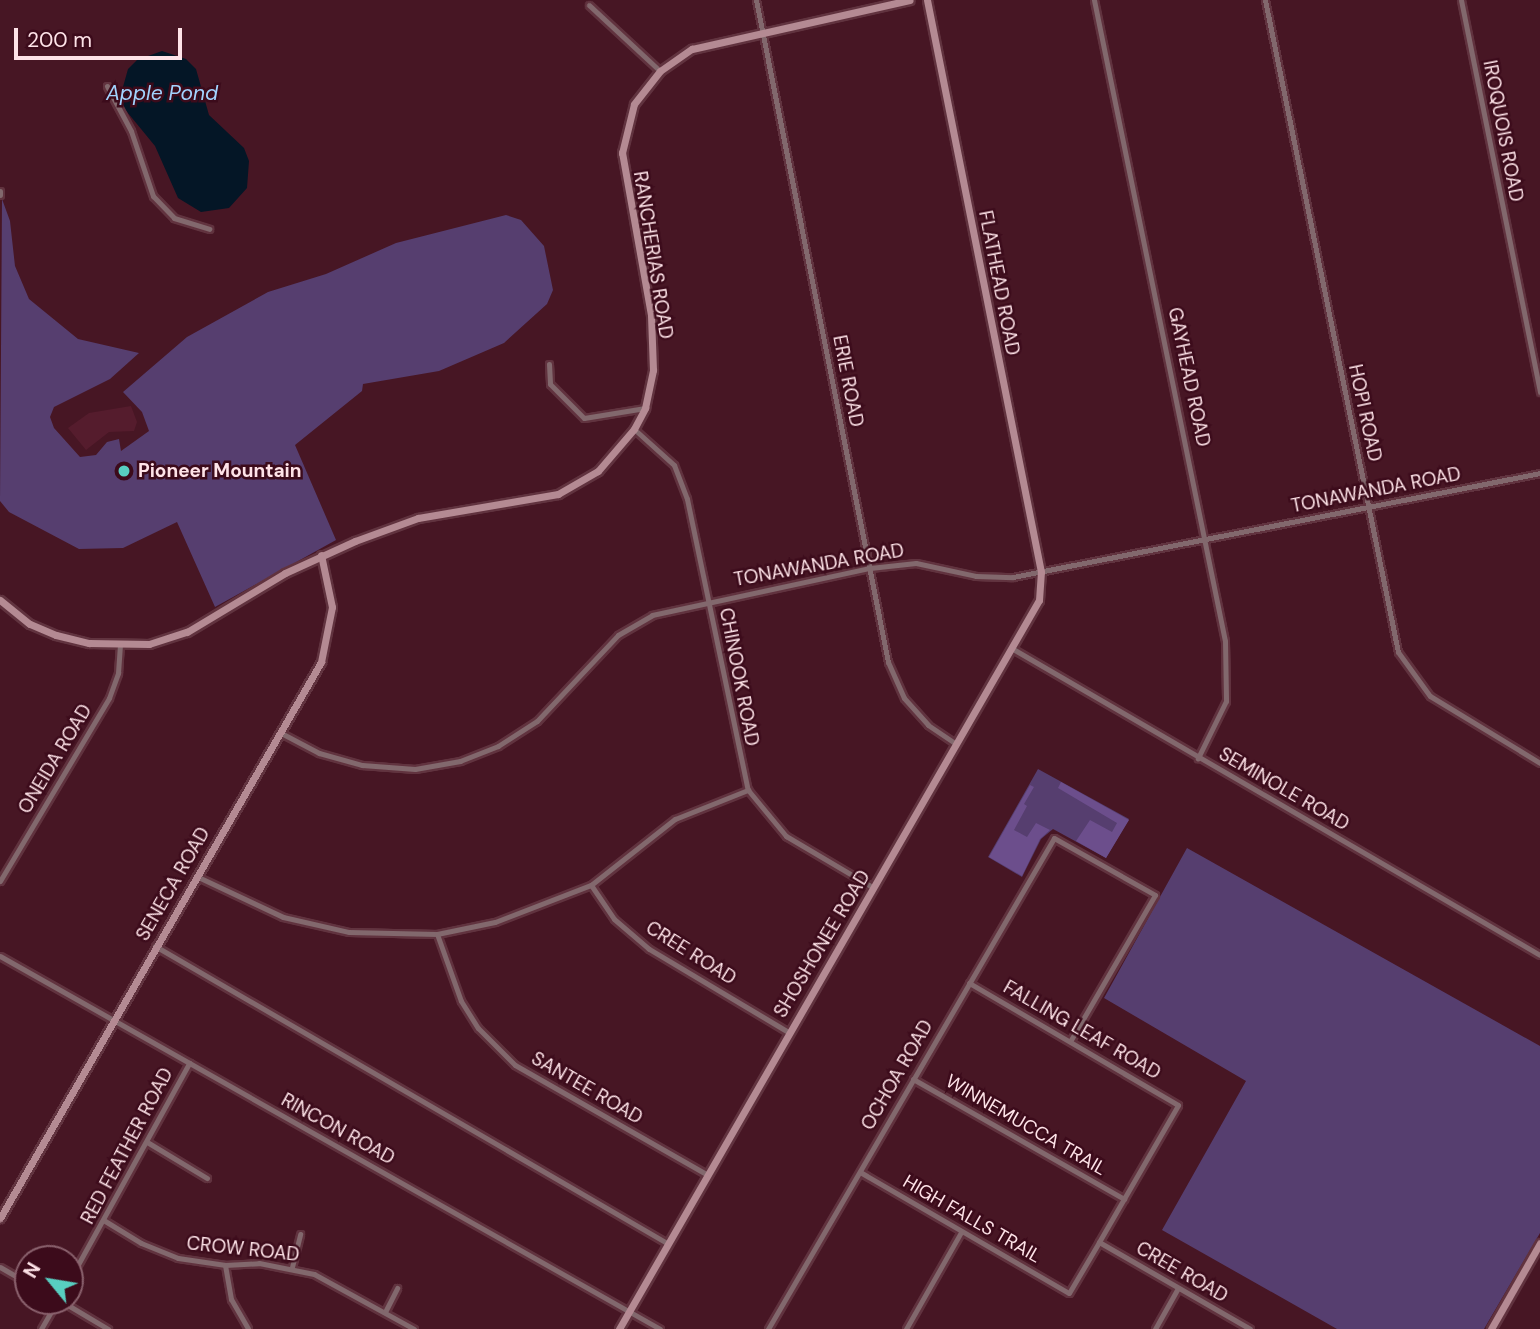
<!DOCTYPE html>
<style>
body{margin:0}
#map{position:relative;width:1540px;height:1329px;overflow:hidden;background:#471624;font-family:"DM Sans",sans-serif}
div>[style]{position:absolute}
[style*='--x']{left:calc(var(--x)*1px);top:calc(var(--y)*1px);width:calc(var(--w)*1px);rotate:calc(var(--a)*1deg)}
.built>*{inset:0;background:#551c2d}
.green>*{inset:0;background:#563e6f}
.forest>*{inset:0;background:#6c4e8c}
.water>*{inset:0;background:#041626}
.roads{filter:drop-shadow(2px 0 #61333f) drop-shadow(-2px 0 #61333f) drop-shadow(0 2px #61333f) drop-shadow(0 -2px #61333f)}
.street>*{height:5px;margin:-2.5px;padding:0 2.5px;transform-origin:2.5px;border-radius:2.5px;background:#82686d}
.secondary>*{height:7px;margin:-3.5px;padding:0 3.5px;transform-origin:3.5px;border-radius:3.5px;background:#b48a93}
.dots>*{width:19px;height:19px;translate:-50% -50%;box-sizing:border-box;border:4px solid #3c0b1b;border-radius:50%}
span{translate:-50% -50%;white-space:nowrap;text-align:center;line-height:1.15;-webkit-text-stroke:5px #3c0b1b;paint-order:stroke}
.street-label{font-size:19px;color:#fee3e8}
.poi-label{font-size:19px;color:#fee3e8;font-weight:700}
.left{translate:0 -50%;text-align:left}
.water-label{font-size:21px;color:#a2d3fe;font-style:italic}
.north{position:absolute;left:14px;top:1245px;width:70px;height:70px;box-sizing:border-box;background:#3c0b1b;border:2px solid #8a616d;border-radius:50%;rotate:300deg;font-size:19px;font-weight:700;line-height:28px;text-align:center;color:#fee3e8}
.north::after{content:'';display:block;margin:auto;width:24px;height:32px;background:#58cec1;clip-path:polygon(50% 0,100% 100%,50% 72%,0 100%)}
.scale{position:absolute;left:14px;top:28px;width:168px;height:32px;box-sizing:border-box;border:4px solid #fee3e8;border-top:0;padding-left:9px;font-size:21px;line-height:24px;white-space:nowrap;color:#fee3e8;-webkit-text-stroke:5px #3c0b1b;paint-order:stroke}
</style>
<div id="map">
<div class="built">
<i style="clip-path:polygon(131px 406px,137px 422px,134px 431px,109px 432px,86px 450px,68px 428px,89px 413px)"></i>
</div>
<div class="green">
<i style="clip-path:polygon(2px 199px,10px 221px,15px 266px,29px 299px,78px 339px,139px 353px,110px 379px,54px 407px,50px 417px,54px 428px,80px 457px,96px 455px,107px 442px,119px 439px,121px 451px,149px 431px,142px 412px,123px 392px,187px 337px,268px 292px,326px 274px,396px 243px,506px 215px,521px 220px,544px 246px,553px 290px,547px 304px,504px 343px,439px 371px,363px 384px,362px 391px,295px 445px,336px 540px,215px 607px,177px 522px,123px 548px,79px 549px,9px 512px,0 501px)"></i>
<i style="clip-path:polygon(1038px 769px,1129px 819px,1106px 858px,1053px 829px,1041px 839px,1022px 877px,988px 857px)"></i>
<i style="clip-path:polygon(1187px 848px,1540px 1046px,1540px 1233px,1484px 1329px,1337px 1329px,1162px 1230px,1246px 1081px,1104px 998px)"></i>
</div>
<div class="forest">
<i style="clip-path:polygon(1061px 782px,1129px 820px,1106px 858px,1076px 841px,1090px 820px,1112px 832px,1117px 823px,1058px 788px)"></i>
<i style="clip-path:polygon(1030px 785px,1034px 787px,1024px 804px,1027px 806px,1014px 830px,1027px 837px,1036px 823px,1050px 830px,1040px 839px,1022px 876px,989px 857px)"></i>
</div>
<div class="water">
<i style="clip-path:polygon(162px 51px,186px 59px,196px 69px,209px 115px,244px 148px,249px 161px,247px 188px,229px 208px,201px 212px,178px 198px,155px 146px,123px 107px,121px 94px,128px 69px,137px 60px)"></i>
</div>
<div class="roads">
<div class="street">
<i style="--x:756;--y:0;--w:675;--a:78.72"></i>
<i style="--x:888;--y:662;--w:39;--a:66"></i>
<i style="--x:904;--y:698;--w:36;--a:48"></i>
<i style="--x:928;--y:725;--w:34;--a:34"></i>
<i style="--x:1094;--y:0;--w:654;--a:78.45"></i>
<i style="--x:1225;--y:641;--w:60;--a:89"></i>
<i style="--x:1226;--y:701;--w:64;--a:116.2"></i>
<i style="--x:1265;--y:0;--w:665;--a:78.47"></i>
<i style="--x:1398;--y:652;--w:54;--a:54"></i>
<i style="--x:1430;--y:696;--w:129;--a:31.3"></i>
<i style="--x:1461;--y:0;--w:400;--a:78.6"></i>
<i style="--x:589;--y:5;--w:97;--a:42.9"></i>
<i style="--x:107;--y:86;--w:51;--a:61.9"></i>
<i style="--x:131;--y:131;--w:69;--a:71.3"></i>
<i style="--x:153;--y:196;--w:30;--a:46"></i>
<i style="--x:174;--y:218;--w:37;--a:17"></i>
<i style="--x:0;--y:191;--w:4;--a:90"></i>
<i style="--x:549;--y:364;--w:20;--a:87"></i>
<i style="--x:550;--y:384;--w:48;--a:45"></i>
<i style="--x:584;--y:418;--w:62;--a:-9.3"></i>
<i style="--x:634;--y:429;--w:54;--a:42"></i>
<i style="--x:674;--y:465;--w:36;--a:69"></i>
<i style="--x:687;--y:499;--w:297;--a:78.2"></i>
<i style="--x:748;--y:790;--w:60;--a:50.4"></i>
<i style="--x:786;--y:836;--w:102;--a:30.6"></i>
<i style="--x:1013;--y:649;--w:609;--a:30.14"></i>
<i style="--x:281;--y:733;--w:43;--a:27.8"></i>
<i style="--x:319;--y:753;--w:45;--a:15.6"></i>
<i style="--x:362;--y:765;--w:53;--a:4.3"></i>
<i style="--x:415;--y:769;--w:46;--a:-10.1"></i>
<i style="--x:460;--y:761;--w:41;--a:-21.5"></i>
<i style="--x:498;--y:746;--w:46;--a:-32.7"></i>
<i style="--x:537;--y:721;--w:118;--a:-46.7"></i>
<i style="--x:618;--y:635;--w:39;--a:-30"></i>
<i style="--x:652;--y:615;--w:223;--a:-12.2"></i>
<i style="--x:870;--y:568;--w:46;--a:-6.2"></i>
<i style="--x:916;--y:563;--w:61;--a:12.2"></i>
<i style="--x:976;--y:576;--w:37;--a:2"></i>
<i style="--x:1013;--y:577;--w:537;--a:-11.16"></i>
<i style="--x:196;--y:876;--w:96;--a:25.2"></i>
<i style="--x:283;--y:917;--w:68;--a:12.8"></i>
<i style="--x:349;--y:932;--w:88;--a:1.3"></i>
<i style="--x:437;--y:934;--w:59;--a:-11.7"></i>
<i style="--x:495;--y:922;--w:103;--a:-21.1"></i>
<i style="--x:591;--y:885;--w:107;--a:-38.2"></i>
<i style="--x:675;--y:819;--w:79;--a:-21.7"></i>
<i style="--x:0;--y:881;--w:213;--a:-59.2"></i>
<i style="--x:109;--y:698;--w:27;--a:-70"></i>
<i style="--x:118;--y:673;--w:27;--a:-86"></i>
<i style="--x:591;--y:885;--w:41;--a:55.9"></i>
<i style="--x:614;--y:919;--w:46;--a:40.6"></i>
<i style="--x:649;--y:949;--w:162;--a:30.8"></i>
<i style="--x:437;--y:934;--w:71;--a:70.3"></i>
<i style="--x:461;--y:1001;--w:32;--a:58"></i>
<i style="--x:478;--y:1028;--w:52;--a:45"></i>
<i style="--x:515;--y:1065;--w:220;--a:29.7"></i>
<i style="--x:155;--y:946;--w:592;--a:30.12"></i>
<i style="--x:0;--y:956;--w:758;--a:29.47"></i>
<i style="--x:913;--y:1079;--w:243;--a:29.6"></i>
<i style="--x:147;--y:1142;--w:70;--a:31"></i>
<i style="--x:860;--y:1172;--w:241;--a:30.1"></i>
<i style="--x:1069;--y:1293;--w:59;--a:-59.5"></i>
<i style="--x:1099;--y:1242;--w:158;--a:-60"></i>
<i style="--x:1178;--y:1105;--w:242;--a:-149.7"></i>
<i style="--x:105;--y:1221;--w:42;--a:31.4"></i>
<i style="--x:141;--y:1243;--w:40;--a:22"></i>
<i style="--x:178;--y:1258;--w:48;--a:8.5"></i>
<i style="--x:225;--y:1265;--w:34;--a:-3"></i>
<i style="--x:259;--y:1263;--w:56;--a:11.3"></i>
<i style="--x:314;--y:1274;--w:114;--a:28.8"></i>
<i style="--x:1099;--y:1242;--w:174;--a:29.9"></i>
<i style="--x:225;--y:1265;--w:35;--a:80"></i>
<i style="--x:231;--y:1299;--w:34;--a:60"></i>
<i style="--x:0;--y:1267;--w:32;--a:30"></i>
<i style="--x:292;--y:1267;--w:34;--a:-76"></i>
<i style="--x:70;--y:1279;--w:247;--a:-61.1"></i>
<i style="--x:61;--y:1301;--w:55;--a:30.8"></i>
<i style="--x:385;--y:1312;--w:27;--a:-63"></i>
<i style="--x:41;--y:1329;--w:32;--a:-60"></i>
<i style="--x:768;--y:1329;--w:568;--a:-59.78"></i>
<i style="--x:1054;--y:838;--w:116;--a:29.4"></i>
<i style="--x:1155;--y:895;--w:168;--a:120.1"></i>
<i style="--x:906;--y:1329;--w:112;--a:-60.4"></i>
<i style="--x:1155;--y:1329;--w:47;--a:-60.7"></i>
</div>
<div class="secondary">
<i style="--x:0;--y:600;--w:38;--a:39"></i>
<i style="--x:30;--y:624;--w:28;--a:23"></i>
<i style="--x:56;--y:635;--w:34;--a:14"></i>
<i style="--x:89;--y:643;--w:60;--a:1"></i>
<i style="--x:149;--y:644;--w:40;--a:-18"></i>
<i style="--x:187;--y:632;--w:114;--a:-31"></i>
<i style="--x:285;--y:573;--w:77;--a:-24.6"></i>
<i style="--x:355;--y:541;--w:67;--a:-20.1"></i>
<i style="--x:418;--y:518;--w:142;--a:-9.7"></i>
<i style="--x:558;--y:494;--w:46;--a:-29.9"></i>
<i style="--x:598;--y:471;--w:55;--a:-49.4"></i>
<i style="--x:634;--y:429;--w:24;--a:-62"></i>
<i style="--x:645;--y:408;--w:39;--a:-78"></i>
<i style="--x:653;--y:370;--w:55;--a:-92.1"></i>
<i style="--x:651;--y:315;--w:165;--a:-100.1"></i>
<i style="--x:622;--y:153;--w:50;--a:-76.2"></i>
<i style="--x:634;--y:104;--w:42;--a:-51.8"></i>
<i style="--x:660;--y:71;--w:39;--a:-35"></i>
<i style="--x:692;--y:49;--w:223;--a:-12.7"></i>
<i style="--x:0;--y:1218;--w:642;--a:-60"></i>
<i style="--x:321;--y:662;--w:56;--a:-78.7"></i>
<i style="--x:332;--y:607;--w:53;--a:-101.9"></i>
<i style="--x:619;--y:1329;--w:841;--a:-60.05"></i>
<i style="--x:1039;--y:600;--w:28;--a:-86"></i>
<i style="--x:1041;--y:572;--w:583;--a:-101.27"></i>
<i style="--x:1491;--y:1329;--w:99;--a:-60.3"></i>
</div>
</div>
<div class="dots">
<i style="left:124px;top:471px;background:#58cec1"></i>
</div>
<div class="street-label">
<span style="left:1503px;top:131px;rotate:79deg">IROQUOIS ROAD</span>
<span style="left:653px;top:255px;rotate:81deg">RANCHERIAS ROAD</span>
<span style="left:999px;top:283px;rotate:79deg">FLATHEAD ROAD</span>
<span style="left:1189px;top:377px;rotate:78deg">GAYHEAD ROAD</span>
<span style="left:848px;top:381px;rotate:79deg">ERIE ROAD</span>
<span style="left:1365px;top:413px;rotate:78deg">HOPI ROAD</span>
<span style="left:1376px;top:490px;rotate:-11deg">TONAWANDA ROAD</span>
<span style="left:819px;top:565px;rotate:-10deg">TONAWANDA ROAD</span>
<span style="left:739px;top:677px;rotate:79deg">CHINOOK ROAD</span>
<span style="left:55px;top:759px;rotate:-59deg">ONEIDA ROAD</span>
<span style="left:1284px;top:789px;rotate:30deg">SEMINOLE ROAD</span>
<span style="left:173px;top:884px;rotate:-60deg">SENECA ROAD</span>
<span style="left:822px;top:944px;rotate:-59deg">SHOSHONEE ROAD</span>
<span style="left:691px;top:953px;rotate:32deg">CREE ROAD</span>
<span style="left:1082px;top:1030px;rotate:30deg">FALLING LEAF ROAD</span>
<span style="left:897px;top:1075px;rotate:-60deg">OCHOA ROAD</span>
<span style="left:587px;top:1088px;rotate:30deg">SANTEE ROAD</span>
<span style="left:1026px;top:1125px;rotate:30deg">WINNEMUCCA TRAIL</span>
<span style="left:338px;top:1129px;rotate:29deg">RINCON ROAD</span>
<span style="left:127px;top:1146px;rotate:-62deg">RED FEATHER ROAD</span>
<span style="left:972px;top:1219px;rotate:30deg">HIGH FALLS TRAIL</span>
<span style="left:243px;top:1249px;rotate:6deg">CROW ROAD</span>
<span style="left:1182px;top:1272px;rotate:30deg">CREE ROAD</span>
</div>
<div class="poi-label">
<span class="left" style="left:138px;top:471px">Pioneer Mountain</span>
</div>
<div class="water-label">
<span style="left:162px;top:93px">Apple Pond</span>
</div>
<div class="north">N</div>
<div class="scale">200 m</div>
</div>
